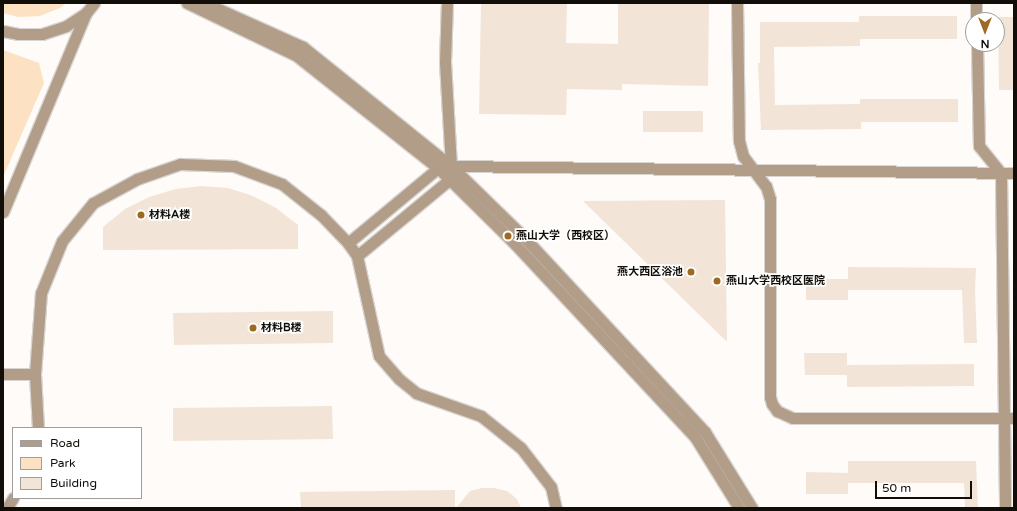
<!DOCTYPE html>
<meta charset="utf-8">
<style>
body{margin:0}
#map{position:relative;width:1017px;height:511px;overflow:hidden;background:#fefbf8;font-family:"Varela Round","Noto Sans SC",sans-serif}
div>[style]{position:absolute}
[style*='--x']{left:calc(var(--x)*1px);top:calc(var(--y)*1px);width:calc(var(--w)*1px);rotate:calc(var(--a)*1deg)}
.green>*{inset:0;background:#fde1c3}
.building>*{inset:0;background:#f2e5d7}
.roads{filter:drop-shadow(1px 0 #d8d5d2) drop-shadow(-1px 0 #d8d5d2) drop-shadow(0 1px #d8d5d2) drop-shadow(0 -1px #d8d5d2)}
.minor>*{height:11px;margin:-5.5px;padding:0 5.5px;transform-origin:5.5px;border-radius:5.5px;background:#b19d88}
.dots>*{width:11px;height:11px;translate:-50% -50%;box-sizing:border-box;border:2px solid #fff;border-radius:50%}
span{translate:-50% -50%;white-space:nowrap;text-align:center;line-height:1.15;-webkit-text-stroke:3.5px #fff;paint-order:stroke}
.poi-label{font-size:11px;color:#110d08;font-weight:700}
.left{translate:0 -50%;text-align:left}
.right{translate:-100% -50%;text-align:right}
.frame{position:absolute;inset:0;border:4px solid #110d08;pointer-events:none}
.legend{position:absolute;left:12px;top:427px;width:130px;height:72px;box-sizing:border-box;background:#fff;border:1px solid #a09e9c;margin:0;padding:5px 7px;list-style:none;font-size:12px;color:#110d08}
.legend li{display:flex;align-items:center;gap:8px;height:20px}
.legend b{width:20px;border:1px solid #a09e9c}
.north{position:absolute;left:965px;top:12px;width:40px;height:40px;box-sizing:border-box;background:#fff;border:1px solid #a09e9c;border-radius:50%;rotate:180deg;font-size:11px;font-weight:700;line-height:16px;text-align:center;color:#110d08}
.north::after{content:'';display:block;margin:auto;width:14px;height:18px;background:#9e6922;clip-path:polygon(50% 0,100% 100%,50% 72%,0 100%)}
.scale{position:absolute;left:875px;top:481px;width:97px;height:18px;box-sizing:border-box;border:2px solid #110d08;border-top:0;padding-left:5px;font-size:12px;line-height:14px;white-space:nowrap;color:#110d08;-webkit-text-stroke:3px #fff;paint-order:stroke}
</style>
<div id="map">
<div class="green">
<i style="clip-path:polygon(3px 3px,66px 3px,60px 8px,40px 16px,18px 17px,3px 13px)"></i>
<i style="clip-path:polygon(3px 50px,39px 63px,44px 83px,3px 177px)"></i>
</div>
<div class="building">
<i style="clip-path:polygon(481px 3px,567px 3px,566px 43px,618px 44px,618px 3px,709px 3px,708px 86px,622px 84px,622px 90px,567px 89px,566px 115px,479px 114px)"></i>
<i style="clip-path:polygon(859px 16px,957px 16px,957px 39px,860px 39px,860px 46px,774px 47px,775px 105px,860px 104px,860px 99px,958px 99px,958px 122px,861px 122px,861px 129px,761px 130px,758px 63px,760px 63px,760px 22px,859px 22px)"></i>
<i style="clip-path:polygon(998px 17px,1014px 17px,1014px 90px,999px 90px)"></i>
<i style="clip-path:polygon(643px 111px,703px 111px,703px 132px,643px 132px)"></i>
<i style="clip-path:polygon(201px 186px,228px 188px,253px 196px,276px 208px,298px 225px,298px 249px,103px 250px,103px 227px,125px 209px,149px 197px,176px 189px)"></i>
<i style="clip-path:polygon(725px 200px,727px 342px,583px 201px)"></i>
<i style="clip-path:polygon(848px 267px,976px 268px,975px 290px,977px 343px,964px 343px,962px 290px,848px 290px,848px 300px,806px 300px,806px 279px,848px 279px)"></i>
<i style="clip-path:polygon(333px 311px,333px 343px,174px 345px,173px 313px)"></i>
<i style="clip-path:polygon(804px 353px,847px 353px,847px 365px,974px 364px,974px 386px,847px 387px,847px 375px,805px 375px)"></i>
<i style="clip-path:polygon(332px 406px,333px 439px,173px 441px,173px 408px)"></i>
<i style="clip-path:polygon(848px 461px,976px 461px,978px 508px,965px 508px,964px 483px,848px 483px,848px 494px,806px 494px,806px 472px,848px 473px)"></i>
<i style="clip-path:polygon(482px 488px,494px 488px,507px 491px,517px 499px,521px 508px,456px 508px,470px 491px)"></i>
<i style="clip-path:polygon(455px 490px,455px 508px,301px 508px,300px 492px)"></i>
</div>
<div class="roads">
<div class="minor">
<i style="--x:187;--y:3;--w:122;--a:25.7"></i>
<i style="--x:297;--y:56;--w:180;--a:38.5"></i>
<i style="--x:438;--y:168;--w:107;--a:44.6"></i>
<i style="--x:514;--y:243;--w:265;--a:47"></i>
<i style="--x:695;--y:437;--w:84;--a:58.2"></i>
<i style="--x:205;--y:3;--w:107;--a:24.2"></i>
<i style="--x:303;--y:47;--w:190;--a:38.8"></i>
<i style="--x:451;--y:166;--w:98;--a:44.2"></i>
<i style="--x:521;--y:234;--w:270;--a:47.1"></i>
<i style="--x:705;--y:432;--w:89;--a:58.3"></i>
<i style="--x:737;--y:3;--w:138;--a:89.2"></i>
<i style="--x:739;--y:141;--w:16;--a:75"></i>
<i style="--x:743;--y:156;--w:38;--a:53"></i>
<i style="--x:766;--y:186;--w:14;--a:73"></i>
<i style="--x:770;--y:199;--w:198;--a:90"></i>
<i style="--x:770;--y:397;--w:7;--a:74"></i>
<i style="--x:772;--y:404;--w:9;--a:54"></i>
<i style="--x:777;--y:411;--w:17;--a:24"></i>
<i style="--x:793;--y:418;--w:221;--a:0"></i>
<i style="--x:976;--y:3;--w:17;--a:90"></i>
<i style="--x:3;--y:31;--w:15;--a:11"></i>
<i style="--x:18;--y:34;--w:24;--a:0"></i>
<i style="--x:42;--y:34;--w:25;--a:-18"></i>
<i style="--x:66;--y:26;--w:24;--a:-33"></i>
<i style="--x:86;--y:13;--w:13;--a:-51"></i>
<i style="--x:977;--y:44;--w:102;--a:88.9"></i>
<i style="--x:979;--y:146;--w:35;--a:51"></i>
<i style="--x:1001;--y:173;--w:335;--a:89.3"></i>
<i style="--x:3;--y:212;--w:216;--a:-67.4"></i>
<i style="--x:348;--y:243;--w:117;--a:-39.8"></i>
<i style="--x:438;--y:168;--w:13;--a:-9"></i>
<i style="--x:451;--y:166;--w:563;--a:0.71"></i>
<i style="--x:357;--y:256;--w:119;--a:-39.6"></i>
<i style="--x:449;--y:180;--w:14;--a:-82"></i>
<i style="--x:451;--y:166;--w:104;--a:-93.3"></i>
<i style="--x:445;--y:62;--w:59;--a:-88.1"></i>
<i style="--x:3;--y:374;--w:32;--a:0"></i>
<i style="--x:38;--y:428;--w:54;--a:-93.2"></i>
<i style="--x:35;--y:374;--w:81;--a:-85.8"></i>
<i style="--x:41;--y:293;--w:56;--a:-68"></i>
<i style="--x:62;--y:241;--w:49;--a:-50.8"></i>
<i style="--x:93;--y:203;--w:50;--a:-28.6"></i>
<i style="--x:137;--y:179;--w:46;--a:-19.2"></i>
<i style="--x:180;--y:164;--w:54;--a:2.1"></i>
<i style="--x:234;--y:166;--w:51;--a:20.6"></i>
<i style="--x:282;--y:184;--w:50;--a:38.5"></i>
<i style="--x:321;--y:215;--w:39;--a:46"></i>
<i style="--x:348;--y:243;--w:16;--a:55"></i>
<i style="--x:357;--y:256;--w:102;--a:77.6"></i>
<i style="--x:379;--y:356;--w:30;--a:49"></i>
<i style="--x:399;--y:379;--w:22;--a:39"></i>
<i style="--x:416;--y:393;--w:69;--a:19.5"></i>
<i style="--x:481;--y:416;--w:51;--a:38.7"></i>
<i style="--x:521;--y:448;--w:49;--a:52.4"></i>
<i style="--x:551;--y:487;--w:22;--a:77"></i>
<i style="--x:7;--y:508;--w:12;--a:-59"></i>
</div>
</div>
<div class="dots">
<i style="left:141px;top:215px;background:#9e6922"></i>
<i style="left:508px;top:236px;background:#9e6922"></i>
<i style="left:691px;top:272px;background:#9e6922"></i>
<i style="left:717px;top:281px;background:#9e6922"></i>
<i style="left:253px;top:328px;background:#9e6922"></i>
</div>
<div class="poi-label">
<span class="left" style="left:149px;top:215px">材料A楼</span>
<span class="left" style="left:516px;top:236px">燕山大学（西校区）</span>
<span class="right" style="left:683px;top:272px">燕大西区浴池</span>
<span class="left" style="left:726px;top:281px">燕山大学西校区医院</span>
<span class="left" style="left:261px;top:328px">材料B楼</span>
</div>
<div class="frame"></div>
<ul class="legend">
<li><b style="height:5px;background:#b19d88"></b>Road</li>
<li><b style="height:11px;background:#fde1c3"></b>Park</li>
<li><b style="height:11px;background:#f2e5d7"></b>Building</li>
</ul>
<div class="north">N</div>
<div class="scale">50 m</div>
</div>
